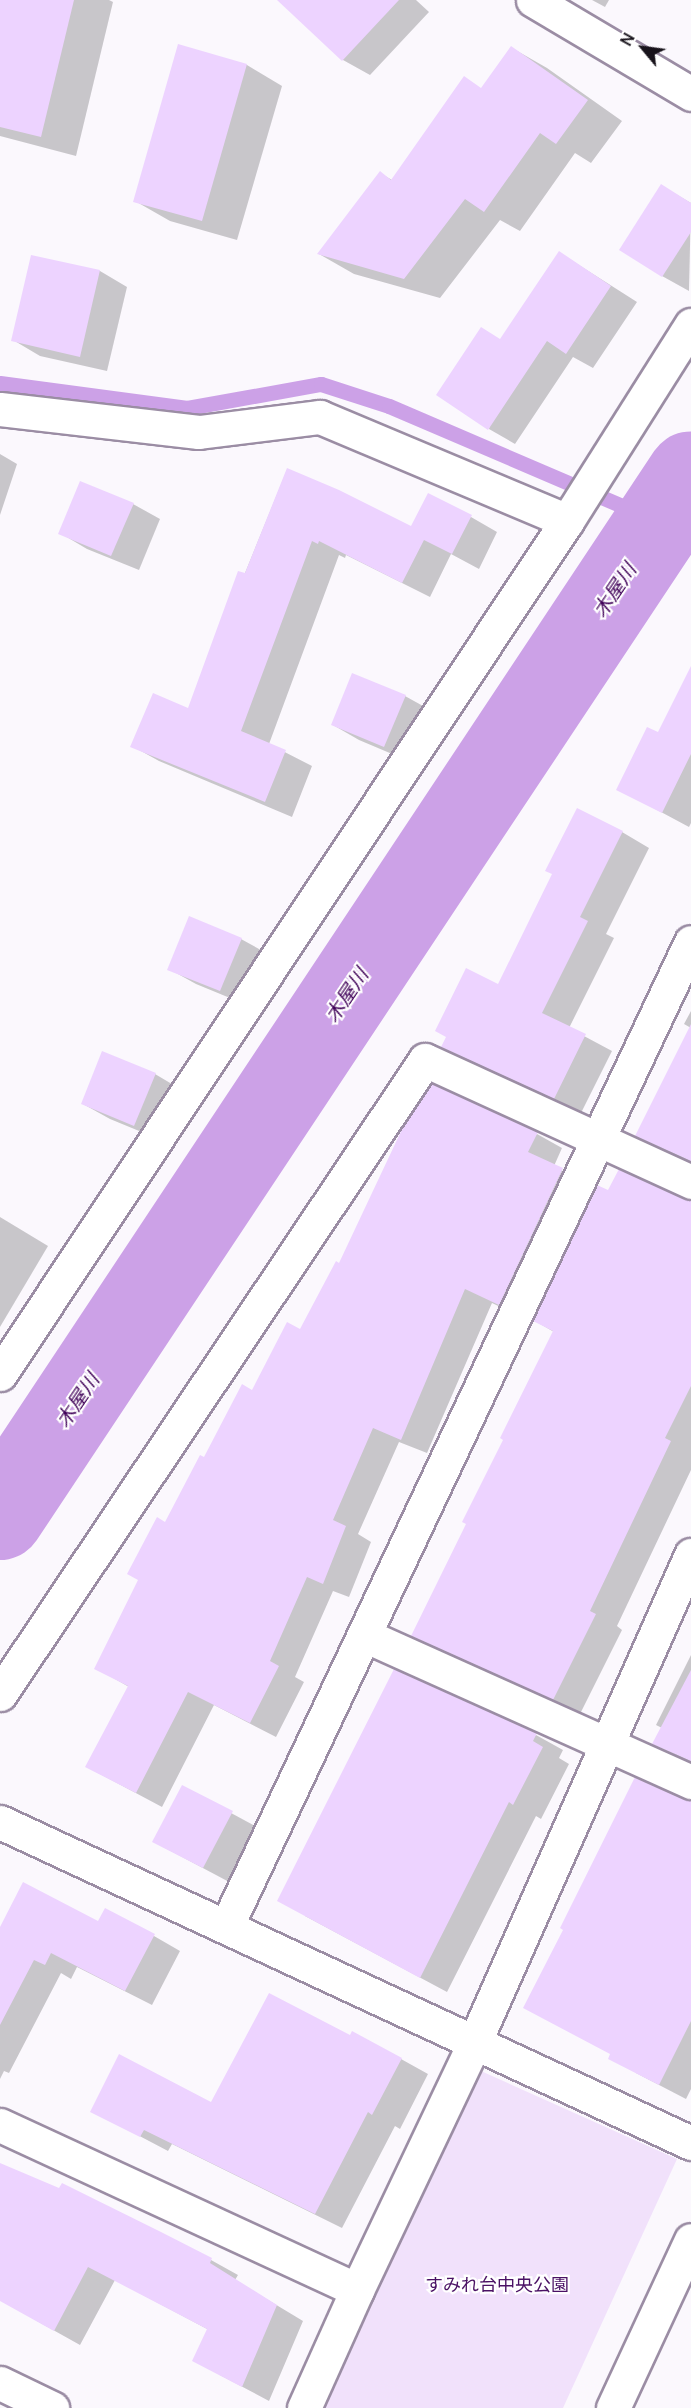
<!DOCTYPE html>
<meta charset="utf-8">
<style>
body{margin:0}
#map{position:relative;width:691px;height:2408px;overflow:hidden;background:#fbf8fd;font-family:Manrope,"Noto Sans JP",sans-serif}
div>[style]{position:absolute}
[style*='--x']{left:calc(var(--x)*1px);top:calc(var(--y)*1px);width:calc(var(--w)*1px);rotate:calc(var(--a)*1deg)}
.green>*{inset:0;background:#f1e1fb}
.shadow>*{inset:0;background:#0003}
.stream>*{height:15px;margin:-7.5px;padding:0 7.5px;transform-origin:7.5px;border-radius:7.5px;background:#cca1e7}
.river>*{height:88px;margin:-44px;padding:0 44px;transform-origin:44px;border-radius:44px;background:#cca1e7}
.building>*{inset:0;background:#edd3ff}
.roads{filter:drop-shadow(2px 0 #9b8da4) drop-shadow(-2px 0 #9b8da4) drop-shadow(0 2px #9b8da4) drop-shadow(0 -2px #9b8da4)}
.minor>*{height:33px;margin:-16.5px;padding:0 16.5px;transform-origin:16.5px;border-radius:16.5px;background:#fff}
span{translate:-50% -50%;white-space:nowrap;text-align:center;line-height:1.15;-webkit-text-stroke:4.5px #fff;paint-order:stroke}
.park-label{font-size:18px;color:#4a1164}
.water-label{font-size:20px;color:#400259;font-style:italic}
.north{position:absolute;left:613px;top:18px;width:60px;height:60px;-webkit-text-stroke:4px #fff;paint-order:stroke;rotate:299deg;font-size:16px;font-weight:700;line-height:24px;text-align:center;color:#18131b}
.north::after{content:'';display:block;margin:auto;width:21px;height:27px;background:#18131b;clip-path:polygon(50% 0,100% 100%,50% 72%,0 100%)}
</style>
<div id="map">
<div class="green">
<i style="clip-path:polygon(472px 2067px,677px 2159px,563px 2408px,317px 2408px)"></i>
</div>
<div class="shadow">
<i style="clip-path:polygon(0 0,109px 0,113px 2px,76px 156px,0 136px)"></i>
<i style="clip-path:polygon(305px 0,416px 0,429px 12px,370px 75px,343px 60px)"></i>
<i style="clip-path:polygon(592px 0,609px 0,605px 7px)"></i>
<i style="clip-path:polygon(180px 46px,247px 65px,282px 86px,237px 240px,170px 221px,135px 201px)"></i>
<i style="clip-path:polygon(512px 48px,547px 68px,622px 121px,591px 163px,575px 153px,520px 231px,500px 220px,440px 298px,354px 274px,319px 254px,380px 173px,392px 180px,483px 89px)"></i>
<i style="clip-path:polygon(662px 186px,691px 203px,689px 291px,662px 276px)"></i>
<i style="clip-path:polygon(560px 253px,637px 302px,593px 368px,573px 357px,515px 444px,489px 429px,502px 340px)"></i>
<i style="clip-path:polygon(32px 257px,100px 271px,127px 287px,107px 371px,40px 356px,13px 340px)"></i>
<i style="clip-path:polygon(0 454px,17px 464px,0 515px)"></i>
<i style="clip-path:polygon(287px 470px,412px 528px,471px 517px,497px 532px,479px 569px,451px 554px,430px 597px,346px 555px,345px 558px,339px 555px,269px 744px,312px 766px,292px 817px,159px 761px,132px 746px,189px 710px)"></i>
<i style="clip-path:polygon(133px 504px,160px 519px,139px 570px,87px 549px,60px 533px)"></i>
<i style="clip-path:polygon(691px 670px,691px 823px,689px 827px,618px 789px,659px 734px)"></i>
<i style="clip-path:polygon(405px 696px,432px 711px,411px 762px,359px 740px,333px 725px)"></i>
<i style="clip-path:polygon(622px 832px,649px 848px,606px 934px,614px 938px,569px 1028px,612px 1051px,581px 1113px,470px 1061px,443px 1046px,499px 986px)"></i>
<i style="clip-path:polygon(241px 939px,268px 954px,247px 1005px,196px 984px,169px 969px)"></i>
<i style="clip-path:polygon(691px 1011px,691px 1163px,637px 1135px,691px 1028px,684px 1024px)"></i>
<i style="clip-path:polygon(155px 1074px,182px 1090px,161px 1140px,110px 1119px,83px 1104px)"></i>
<i style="clip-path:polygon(537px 1134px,562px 1148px,554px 1166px,588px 1185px,525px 1319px,492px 1303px,427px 1453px,399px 1442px,358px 1534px,371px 1542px,349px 1597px,333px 1591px,295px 1677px,304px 1682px,276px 1737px,214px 1705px,162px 1807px,87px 1767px,129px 1687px,96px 1668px,166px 1524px,205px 1459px,301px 1332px,340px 1265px)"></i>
<i style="clip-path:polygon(609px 1192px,691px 1202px,691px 1470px,617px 1626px,622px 1630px,580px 1714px,440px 1650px,413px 1635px,468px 1523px,554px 1332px,535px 1321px)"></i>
<i style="clip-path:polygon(0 1217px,48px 1246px,0 1327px)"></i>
<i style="clip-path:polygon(691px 1655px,691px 1763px,654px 1743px,662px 1728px,656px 1725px)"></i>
<i style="clip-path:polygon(536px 1735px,563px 1750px,559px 1758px,569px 1764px,541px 1819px,536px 1816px,447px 1992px,305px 1916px)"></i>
<i style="clip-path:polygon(183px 1787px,259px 1828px,231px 1883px,154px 1842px)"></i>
<i style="clip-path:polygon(691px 1802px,691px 2089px,686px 2099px,636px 2073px)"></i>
<i style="clip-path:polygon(99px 1923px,154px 1936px,180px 1951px,152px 2005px,77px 1967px,71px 1979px,61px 1973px,9px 2073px,4px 2071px,0 2079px,0 1930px)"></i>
<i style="clip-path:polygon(351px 2037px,401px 2059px,428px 2074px,400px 2129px,395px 2126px,342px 2228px,172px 2144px,168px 2151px,92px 2111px,212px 2104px)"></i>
<i style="clip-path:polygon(0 2165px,60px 2190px,63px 2185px,211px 2260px,238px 2275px,235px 2280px,303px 2321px,269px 2401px,220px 2375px,209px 2330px,115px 2280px,80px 2345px,37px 2321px,0 2236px)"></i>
</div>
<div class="stream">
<i style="--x:0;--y:383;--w:189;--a:7.6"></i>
<i style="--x:187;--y:408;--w:136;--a:-10.2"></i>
<i style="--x:321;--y:384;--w:71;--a:17.9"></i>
<i style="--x:389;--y:406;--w:294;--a:23.2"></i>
</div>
<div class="river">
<i style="--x:0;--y:1516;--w:1249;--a:-56.42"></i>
</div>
<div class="building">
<i style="clip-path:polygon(0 0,74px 0,41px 137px,0 127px)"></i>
<i style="clip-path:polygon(277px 0,399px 0,342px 61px)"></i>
<i style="clip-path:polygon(178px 44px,247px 64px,202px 221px,133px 202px)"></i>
<i style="clip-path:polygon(511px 46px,588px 100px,556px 144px,540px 133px,484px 212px,465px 199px,404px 279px,317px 254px,380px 171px,391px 180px,464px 76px,481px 88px)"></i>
<i style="clip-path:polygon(661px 184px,691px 203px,691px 232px,662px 277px,619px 250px)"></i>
<i style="clip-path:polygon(559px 251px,611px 286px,566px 354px,547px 341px,488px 430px,436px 395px,481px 327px,500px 339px)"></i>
<i style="clip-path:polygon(31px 255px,100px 270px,80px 357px,11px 341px)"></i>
<i style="clip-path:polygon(287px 468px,339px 490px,411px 526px,428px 493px,472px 515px,452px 554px,424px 540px,402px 583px,319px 541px,318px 544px,312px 541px,241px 731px,286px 750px,265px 802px,130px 747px,153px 693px,188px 708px,238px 571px,245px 573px)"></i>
<i style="clip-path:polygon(80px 481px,134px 503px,111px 556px,58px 534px)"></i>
<i style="clip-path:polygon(691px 666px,691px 754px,662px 813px,616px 790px,647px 727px,658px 732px)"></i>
<i style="clip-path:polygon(352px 673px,406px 695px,384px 747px,331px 725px)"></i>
<i style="clip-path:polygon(577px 808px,623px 831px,580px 917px,588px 921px,542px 1013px,586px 1034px,554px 1099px,441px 1047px,446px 1037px,435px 1031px,466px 968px,498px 984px,552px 874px,545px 871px)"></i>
<i style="clip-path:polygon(189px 916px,242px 938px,220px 991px,167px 970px)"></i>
<i style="clip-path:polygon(691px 1024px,691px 1161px,635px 1136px)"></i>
<i style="clip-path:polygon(102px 1051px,156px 1073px,134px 1126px,81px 1104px)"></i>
<i style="clip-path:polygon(432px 1084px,538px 1132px,528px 1152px,563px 1168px,499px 1305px,465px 1289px,401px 1440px,373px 1428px,333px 1520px,346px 1526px,323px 1584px,307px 1577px,270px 1661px,279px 1666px,250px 1723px,188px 1692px,136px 1793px,85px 1767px,128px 1686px,94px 1669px,138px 1580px,127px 1574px,157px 1517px,165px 1522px,200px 1455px,204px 1457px,242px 1384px,252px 1390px,287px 1322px,300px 1329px,336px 1261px,339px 1263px,404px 1125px)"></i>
<i style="clip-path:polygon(619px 1169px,691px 1200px,691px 1386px,665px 1438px,671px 1441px,590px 1611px,596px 1614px,553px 1700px,411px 1636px,466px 1524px,462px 1522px,503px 1440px,500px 1438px,553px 1331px,533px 1321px,597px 1185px,608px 1190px)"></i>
<i style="clip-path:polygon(394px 1669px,537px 1733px,533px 1741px,543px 1747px,513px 1805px,509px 1802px,420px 1978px,277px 1901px)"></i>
<i style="clip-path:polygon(691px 1670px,691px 1761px,652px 1744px)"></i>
<i style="clip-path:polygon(635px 1777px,691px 1800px,691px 2021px,659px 2085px,608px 2059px,610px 2054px,523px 2008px,563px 1930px,560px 1928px)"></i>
<i style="clip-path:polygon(182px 1785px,233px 1811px,203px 1868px,152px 1842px)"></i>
<i style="clip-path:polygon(23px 1882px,98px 1921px,105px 1908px,155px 1934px,125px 1991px,51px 1953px,45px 1965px,34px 1960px,0 2025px,0 1927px)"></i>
<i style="clip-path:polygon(269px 1993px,350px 2035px,352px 2031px,402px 2058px,372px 2115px,368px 2112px,315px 2214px,144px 2130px,140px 2137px,90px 2112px,119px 2054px,211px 2102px)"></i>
<i style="clip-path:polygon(0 2163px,59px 2188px,62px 2183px,161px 2232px,212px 2258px,210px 2263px,277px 2305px,242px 2387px,192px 2361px,207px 2329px,88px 2267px,54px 2331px,0 2301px)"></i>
</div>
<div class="roads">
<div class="minor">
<i style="--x:533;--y:0;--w:184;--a:30.7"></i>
<i style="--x:0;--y:409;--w:200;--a:6.6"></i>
<i style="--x:199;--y:432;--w:122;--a:-7.1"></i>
<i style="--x:320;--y:417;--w:268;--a:22.8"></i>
<i style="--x:0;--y:1374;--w:1024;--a:-56.39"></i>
<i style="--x:567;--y:521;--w:232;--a:-57.7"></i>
<i style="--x:364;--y:1635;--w:359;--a:24.2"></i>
<i style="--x:0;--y:1694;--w:763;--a:-56.16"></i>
<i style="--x:425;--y:1060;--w:293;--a:24.6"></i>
<i style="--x:0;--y:1822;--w:762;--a:24.92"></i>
<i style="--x:226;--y:1927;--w:1089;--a:-64.73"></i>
<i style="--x:0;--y:2125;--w:393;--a:24.8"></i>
<i style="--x:0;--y:2383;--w:58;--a:25.7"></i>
<i style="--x:304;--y:2408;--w:129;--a:-65.8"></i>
<i style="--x:357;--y:2290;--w:276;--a:-64.6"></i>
<i style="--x:475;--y:2041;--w:532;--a:-66.04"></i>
<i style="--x:613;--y:2408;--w:185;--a:-65.1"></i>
</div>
</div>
<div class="park-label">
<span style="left:497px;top:2284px">すみれ台中央公園</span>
</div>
<div class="water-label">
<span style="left:614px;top:590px;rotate:-56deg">木屋川</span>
<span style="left:346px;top:995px;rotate:-56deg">木屋川</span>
<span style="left:77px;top:1400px;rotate:-56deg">木屋川</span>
</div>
<div class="north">N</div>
</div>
